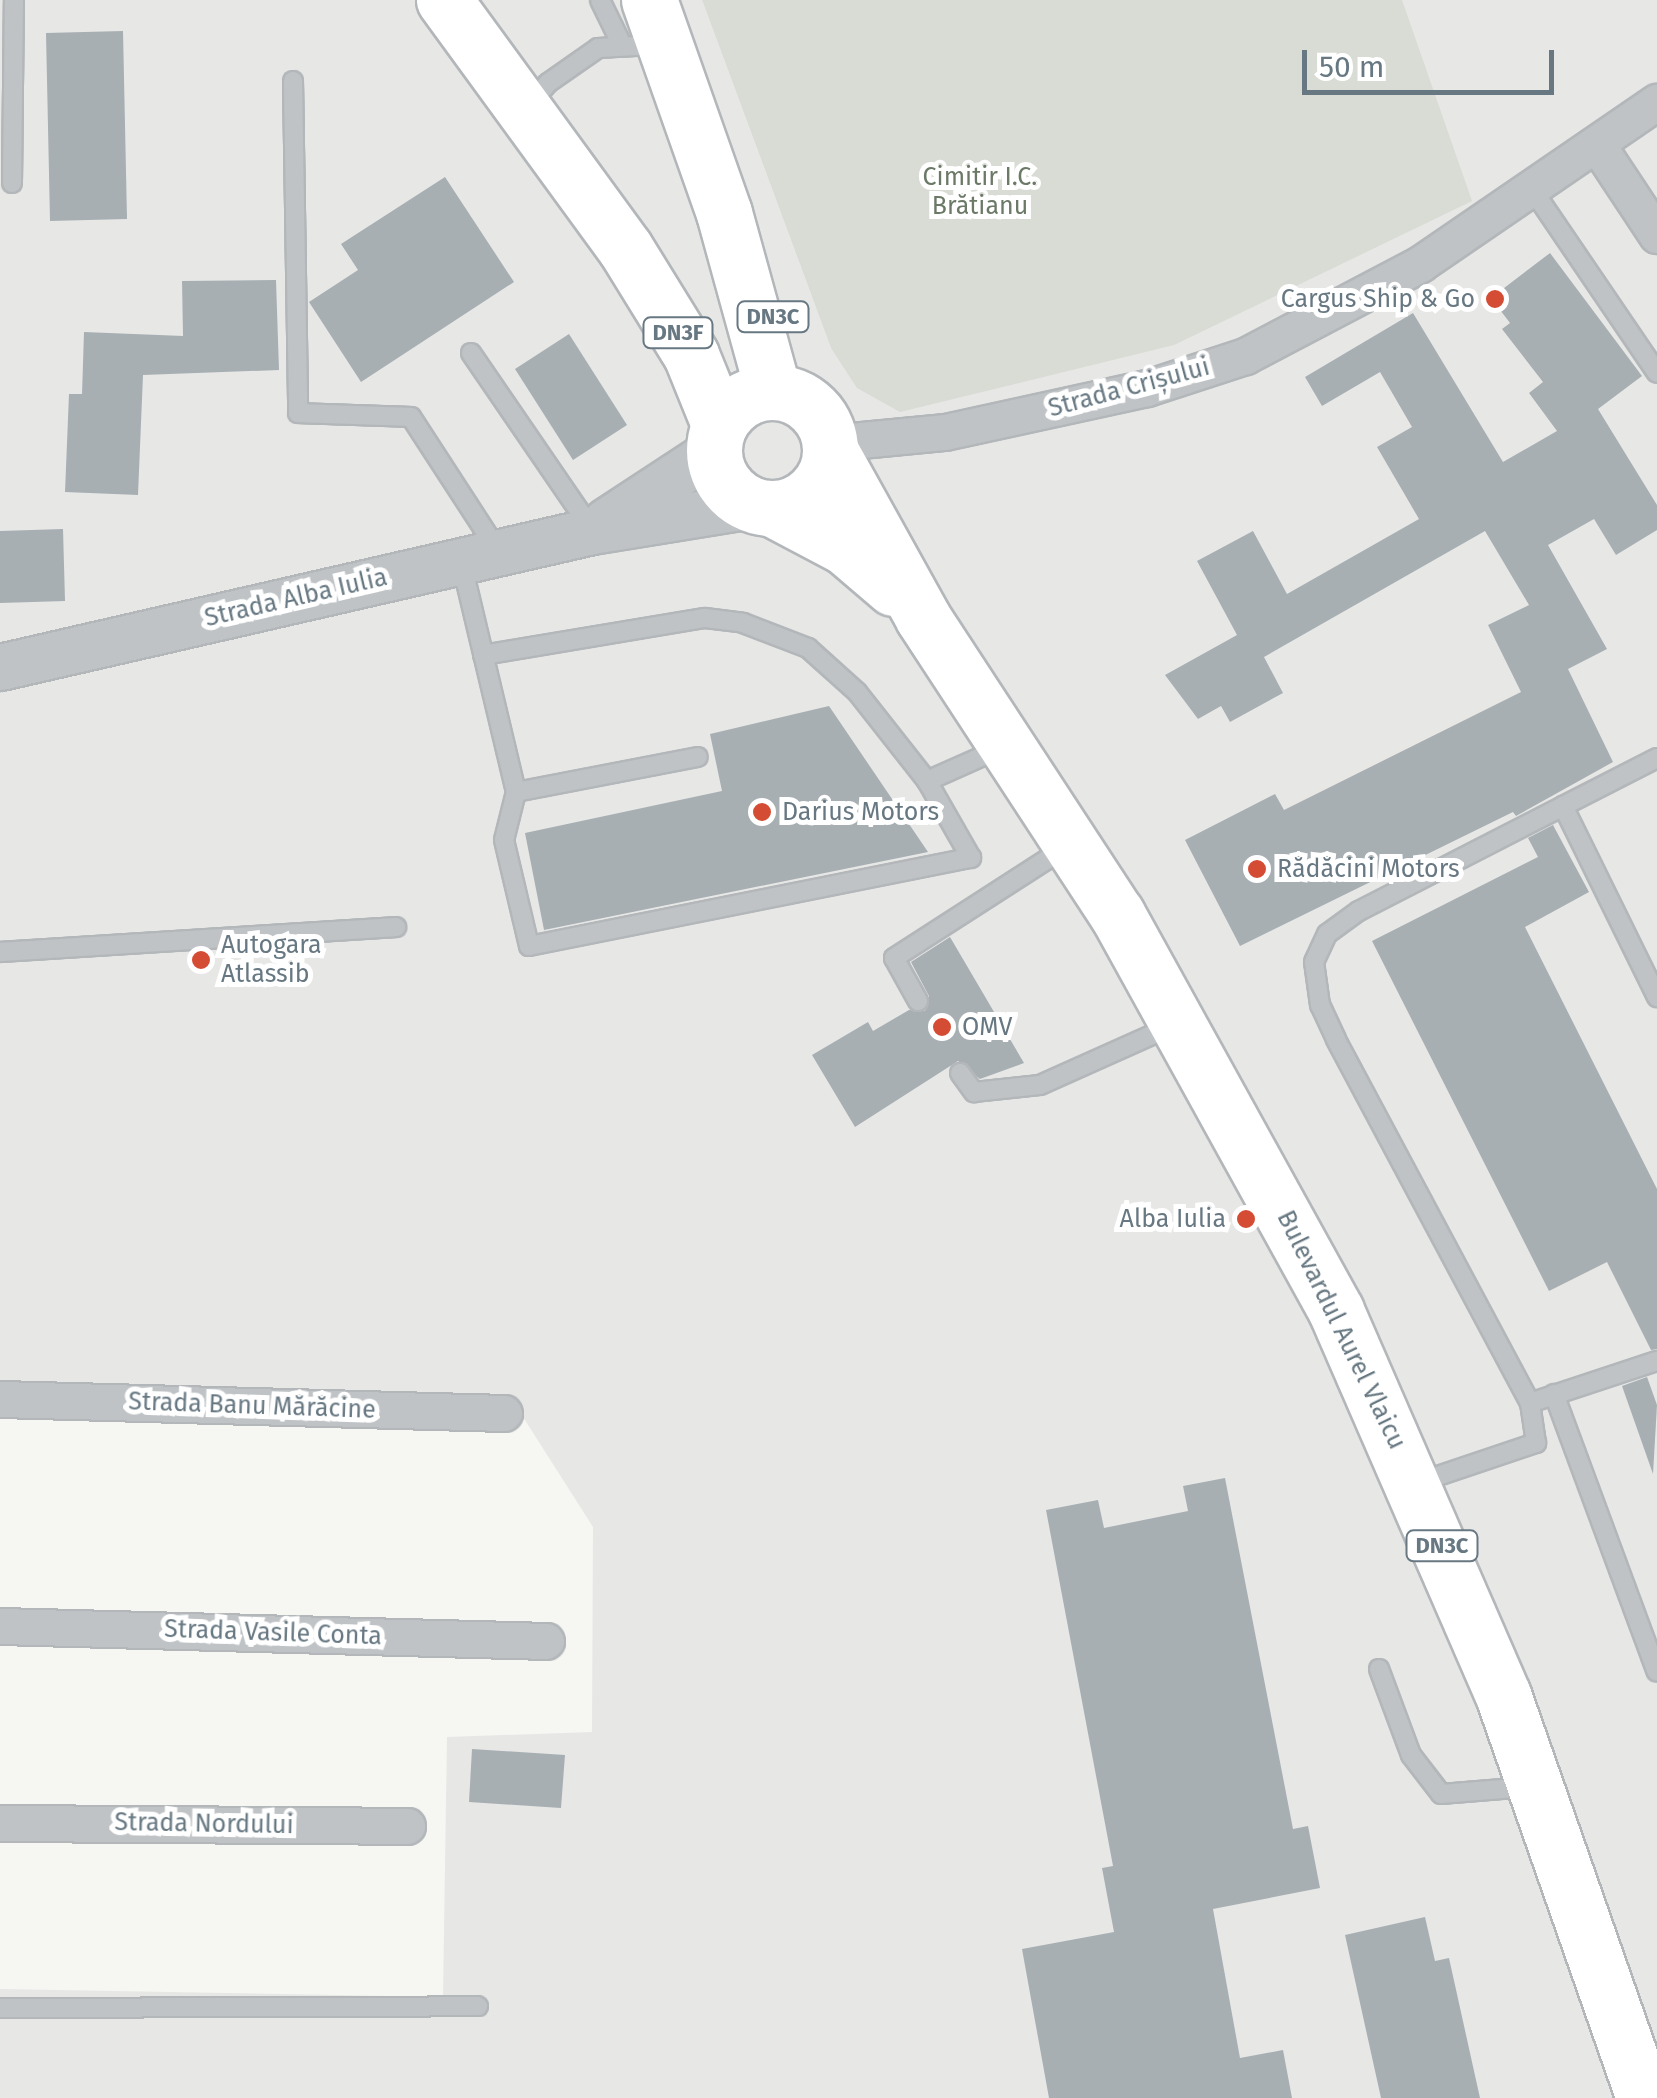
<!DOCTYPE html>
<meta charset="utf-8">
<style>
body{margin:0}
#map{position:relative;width:1657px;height:2098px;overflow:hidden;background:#f6f6f3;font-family:"Fira Sans",sans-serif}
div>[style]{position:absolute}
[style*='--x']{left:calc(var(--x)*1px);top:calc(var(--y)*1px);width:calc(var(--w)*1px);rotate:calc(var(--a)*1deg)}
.built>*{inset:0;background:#e7e7e6}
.green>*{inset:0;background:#d8dcd4}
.building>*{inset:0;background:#a7afb3}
.roads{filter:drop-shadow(2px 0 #b3b7ba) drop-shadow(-2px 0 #b3b7ba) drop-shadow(0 2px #b3b7ba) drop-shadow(0 -2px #b3b7ba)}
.service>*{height:18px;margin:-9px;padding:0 9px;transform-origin:9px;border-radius:9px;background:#bfc3c6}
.minor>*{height:35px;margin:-17.5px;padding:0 17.5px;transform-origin:17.5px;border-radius:17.5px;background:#bfc3c6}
.tertiary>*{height:45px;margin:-22.5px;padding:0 22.5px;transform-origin:22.5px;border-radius:22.5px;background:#bfc3c6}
.primary>*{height:55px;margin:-27.5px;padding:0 27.5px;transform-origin:27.5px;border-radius:27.5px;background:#fff}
.primary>.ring{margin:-27.5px;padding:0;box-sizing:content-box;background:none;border:55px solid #fff;border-radius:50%}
.dots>*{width:28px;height:28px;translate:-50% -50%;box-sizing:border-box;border:5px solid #fff;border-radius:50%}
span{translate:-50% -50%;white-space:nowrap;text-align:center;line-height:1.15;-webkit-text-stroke:10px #fff;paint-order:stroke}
.shield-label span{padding:2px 8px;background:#fff;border:2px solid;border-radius:8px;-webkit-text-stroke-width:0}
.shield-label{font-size:22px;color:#677882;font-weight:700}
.park-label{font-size:25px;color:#6b7966}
.poi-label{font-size:25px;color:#677882}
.right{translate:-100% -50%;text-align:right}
.left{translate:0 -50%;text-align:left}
.street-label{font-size:25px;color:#677882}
.scale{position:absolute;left:1302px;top:50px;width:252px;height:45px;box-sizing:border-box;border:5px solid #677882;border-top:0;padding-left:12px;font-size:30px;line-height:35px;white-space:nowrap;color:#677882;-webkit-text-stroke:8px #fff;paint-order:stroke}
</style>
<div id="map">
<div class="built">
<i style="clip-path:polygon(0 0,702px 0,831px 348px,1400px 0,1657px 0,1657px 2098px,0 2098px,0 1989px,443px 1997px,447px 1737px,592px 1732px,593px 1527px,509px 1395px,0 1387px)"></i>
</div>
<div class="green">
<i style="clip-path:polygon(702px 0,1402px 0,1472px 201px,1174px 345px,900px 412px,857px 388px,831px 348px)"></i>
</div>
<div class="building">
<i style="clip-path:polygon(123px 31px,127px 219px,50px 221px,46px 33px)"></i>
<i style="clip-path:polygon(445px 177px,514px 282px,361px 382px,309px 302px,358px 270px,341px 244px)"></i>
<i style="clip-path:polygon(1550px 253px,1642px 376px,1598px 409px,1657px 505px,1657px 530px,1616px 555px,1594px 519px,1548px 545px,1607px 649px,1568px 669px,1613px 762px,1516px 816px,1513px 812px,1240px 946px,1185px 840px,1275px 794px,1284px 810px,1521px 692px,1488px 625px,1529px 605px,1485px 531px,1264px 657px,1283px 693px,1230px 722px,1221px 706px,1198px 719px,1165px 675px,1237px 635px,1197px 561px,1253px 531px,1287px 594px,1419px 519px,1377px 447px,1412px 427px,1380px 372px,1322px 406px,1305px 377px,1413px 313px,1503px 462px,1557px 431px,1529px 393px,1543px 382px,1502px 329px,1510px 323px,1491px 298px)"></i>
<i style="clip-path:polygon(276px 280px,279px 370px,143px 375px,138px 495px,65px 492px,69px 394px,82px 394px,84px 332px,183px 336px,182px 281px)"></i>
<i style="clip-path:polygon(569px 334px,627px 425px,573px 460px,515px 369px)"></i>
<i style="clip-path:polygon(63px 529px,65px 601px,0 603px,0 531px)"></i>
<i style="clip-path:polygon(829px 706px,928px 852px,544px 930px,525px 833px,722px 791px,710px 734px)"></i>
<i style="clip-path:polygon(1553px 825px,1589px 892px,1525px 927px,1657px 1189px,1657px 1349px,1651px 1350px,1607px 1262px,1549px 1291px,1372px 941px,1538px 857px,1528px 838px)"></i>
<i style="clip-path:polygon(950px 937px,1024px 1063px,980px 1079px,958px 1061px,855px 1127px,812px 1055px,868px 1022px,873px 1031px,909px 1010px,925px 1011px,929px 996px,911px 962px)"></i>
<i style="clip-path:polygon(1647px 1377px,1657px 1405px,1653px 1474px,1622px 1386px)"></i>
<i style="clip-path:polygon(1225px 1478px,1293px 1829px,1308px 1826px,1320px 1888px,1213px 1909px,1240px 2058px,1283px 2050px,1292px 2098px,1049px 2098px,1022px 1949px,1114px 1932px,1102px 1868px,1113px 1866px,1046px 1510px,1098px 1500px,1104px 1528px,1188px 1511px,1183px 1486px)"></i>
<i style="clip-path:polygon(472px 1749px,565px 1755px,561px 1808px,469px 1802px)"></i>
<i style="clip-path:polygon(1425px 1917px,1435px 1961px,1449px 1958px,1480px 2098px,1381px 2098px,1345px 1935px)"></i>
</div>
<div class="roads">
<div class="service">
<i style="--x:600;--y:0;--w:48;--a:64"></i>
<i style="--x:293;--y:81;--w:332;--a:89.1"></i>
<i style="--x:298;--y:413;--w:113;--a:2"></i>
<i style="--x:411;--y:417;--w:160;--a:57"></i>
<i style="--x:528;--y:106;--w:30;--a:-49"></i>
<i style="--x:548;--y:83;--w:61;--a:-35"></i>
<i style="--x:598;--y:48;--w:57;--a:-3"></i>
<i style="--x:12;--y:183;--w:183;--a:-89.4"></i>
<i style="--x:1532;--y:189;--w:222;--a:55.8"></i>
<i style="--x:471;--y:353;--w:214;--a:55.6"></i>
<i style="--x:461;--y:561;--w:237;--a:76.6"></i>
<i style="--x:516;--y:792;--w:185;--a:-10.9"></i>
<i style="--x:483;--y:655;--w:225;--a:-9.5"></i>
<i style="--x:705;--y:618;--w:38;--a:7"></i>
<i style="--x:743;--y:623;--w:70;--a:21"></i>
<i style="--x:808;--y:648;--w:66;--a:41.9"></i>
<i style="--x:857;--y:692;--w:113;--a:51.8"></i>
<i style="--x:927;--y:781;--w:79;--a:-24"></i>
<i style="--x:1657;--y:758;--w:106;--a:152.9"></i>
<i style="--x:1563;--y:806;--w:213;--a:63.8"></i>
<i style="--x:516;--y:792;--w:49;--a:104"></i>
<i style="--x:504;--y:840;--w:109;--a:76.7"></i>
<i style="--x:529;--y:946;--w:451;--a:-11.3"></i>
<i style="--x:971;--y:858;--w:89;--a:-119.7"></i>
<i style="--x:0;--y:952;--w:397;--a:-3.6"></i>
<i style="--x:918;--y:1001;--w:49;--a:-119.2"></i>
<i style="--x:894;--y:958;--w:207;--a:-32.8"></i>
<i style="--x:960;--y:1073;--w:24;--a:54"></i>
<i style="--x:974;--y:1092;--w:66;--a:-6.1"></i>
<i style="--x:1040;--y:1085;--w:145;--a:-24.1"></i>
<i style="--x:1554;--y:1394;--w:296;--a:69.7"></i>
<i style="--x:1530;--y:1403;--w:412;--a:-118.1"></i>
<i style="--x:1336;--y:1039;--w:38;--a:-115"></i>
<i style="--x:1320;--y:1005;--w:43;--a:-97.9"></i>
<i style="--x:1314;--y:962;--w:31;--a:-65"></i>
<i style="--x:1327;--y:934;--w:39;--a:-36"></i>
<i style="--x:1359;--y:911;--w:229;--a:-27.2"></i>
<i style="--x:1417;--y:1483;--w:126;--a:-18.6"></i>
<i style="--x:1536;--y:1443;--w:40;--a:-98.5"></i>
<i style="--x:1530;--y:1403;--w:134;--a:-18.3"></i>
<i style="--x:1379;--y:1669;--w:92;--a:69.6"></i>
<i style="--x:1411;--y:1755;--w:49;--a:52.4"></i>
<i style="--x:1441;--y:1794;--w:86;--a:-4.7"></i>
<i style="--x:0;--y:2008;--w:478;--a:-0.2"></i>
</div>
<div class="minor">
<i style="--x:1598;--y:146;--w:107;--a:56.5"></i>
<i style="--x:830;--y:443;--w:116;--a:-5.5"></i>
<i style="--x:945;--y:432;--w:207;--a:-12.3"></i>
<i style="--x:1147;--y:388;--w:103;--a:-18.1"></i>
<i style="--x:1245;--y:356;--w:198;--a:-27.7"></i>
<i style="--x:1420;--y:264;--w:287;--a:-34.4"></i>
<i style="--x:0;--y:1399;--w:504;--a:1.59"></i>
<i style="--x:0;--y:1626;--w:546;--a:1.57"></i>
<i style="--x:0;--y:1823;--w:407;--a:0.4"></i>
</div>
<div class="tertiary">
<i style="--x:606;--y:521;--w:128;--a:-33.2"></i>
<i style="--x:0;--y:667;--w:607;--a:-12.94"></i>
<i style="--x:592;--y:531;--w:163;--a:-9.2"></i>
</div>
<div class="primary">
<i style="--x:444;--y:0;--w:307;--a:53.9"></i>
<i style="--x:625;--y:248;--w:126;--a:58.3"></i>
<i style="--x:691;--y:355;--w:74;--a:67.9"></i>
<i style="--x:649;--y:0;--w:226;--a:70.6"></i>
<i style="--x:724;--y:213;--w:185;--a:74.6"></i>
<i class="ring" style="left:714px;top:392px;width:61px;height:61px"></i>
<i style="--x:830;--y:450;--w:192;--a:61"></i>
<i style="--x:923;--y:618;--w:354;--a:56.8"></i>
<i style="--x:1117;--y:914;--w:453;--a:61.1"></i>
<i style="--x:1336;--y:1311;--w:419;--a:66.5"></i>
<i style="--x:1503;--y:1695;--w:427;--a:70.7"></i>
<i style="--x:771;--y:508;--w:84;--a:27.8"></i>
<i style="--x:845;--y:547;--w:63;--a:40.5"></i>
</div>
</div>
<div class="dots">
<i style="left:1495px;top:299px;background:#d54c34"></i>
<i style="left:762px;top:812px;background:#d54c34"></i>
<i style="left:1257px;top:869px;background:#d54c34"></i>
<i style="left:201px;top:960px;background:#d54c34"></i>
<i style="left:942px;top:1027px;background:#d54c34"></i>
<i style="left:1246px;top:1219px;background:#d54c34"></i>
</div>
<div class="shield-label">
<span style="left:773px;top:317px">DN3C</span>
<span style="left:678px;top:333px">DN3F</span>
<span style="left:1442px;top:1546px">DN3C</span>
</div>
<div class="park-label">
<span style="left:980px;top:192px">Cimitir I.C.<br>Brătianu</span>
</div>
<div class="poi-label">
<span class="right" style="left:1475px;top:299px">Cargus Ship &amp; Go</span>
<span class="left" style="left:782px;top:812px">Darius Motors</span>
<span class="left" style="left:1277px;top:869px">Rădăcini Motors</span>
<span class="left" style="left:221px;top:960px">Autogara<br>Atlassib</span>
<span class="left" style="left:962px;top:1027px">OMV</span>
<span class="right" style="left:1226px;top:1219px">Alba Iulia</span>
</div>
<div class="street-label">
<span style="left:1129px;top:388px;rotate:-15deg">Strada Crișului</span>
<span style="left:296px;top:598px;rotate:-13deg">Strada Alba Iulia</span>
<span style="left:1341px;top:1330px;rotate:64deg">Bulevardul Aurel Vlaicu</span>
<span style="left:252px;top:1406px;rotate:2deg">Strada Banu Mărăcine</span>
<span style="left:273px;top:1633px;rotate:2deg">Strada Vasile Conta</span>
<span style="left:204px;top:1824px;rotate:1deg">Strada Nordului</span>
</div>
<div class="scale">50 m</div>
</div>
